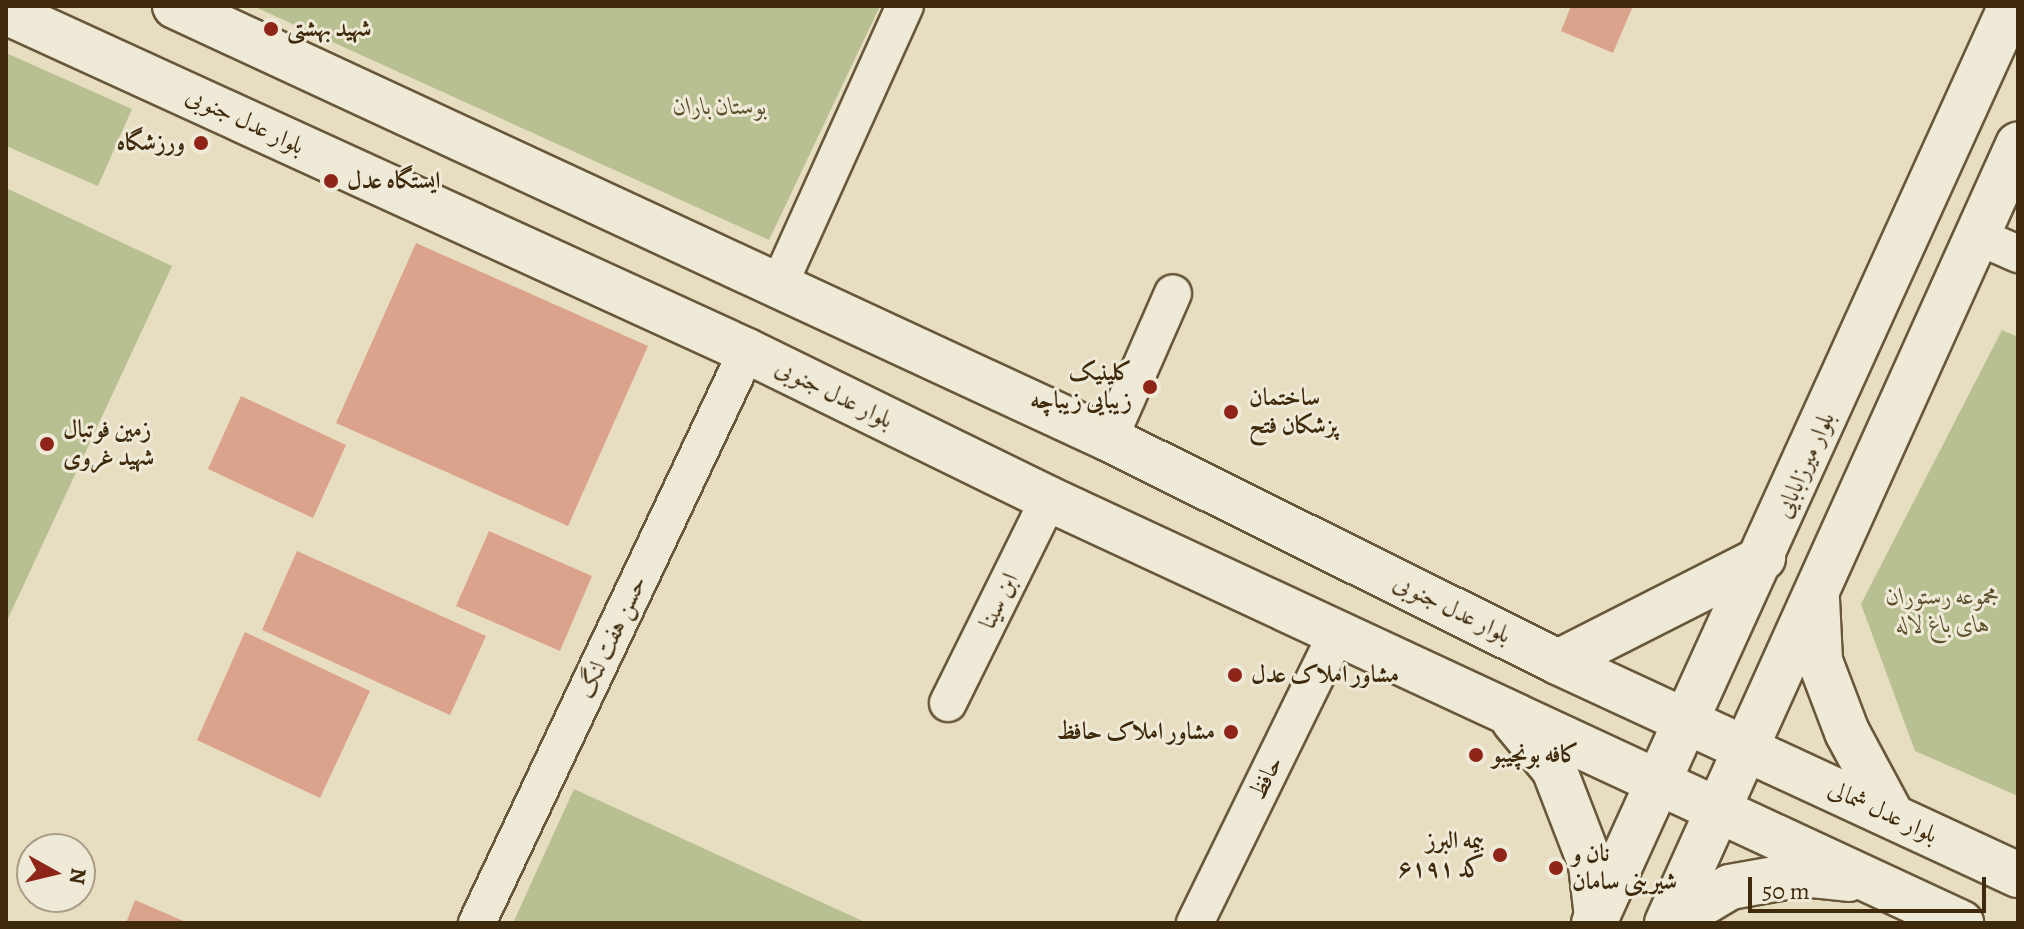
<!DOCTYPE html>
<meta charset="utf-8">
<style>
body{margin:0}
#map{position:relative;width:2024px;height:929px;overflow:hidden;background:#e7dec1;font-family:Alegreya,Amiri,serif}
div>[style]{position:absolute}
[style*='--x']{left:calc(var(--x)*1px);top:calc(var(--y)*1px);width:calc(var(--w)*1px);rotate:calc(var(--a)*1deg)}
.green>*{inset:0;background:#b8c091}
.building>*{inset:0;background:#dca38c}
.roads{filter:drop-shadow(2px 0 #695739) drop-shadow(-2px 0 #695739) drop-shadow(0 2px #695739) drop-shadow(0 -2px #695739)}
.street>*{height:36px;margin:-18px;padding:0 18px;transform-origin:18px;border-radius:18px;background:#efead7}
.secondary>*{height:44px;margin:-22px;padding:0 22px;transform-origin:22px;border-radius:22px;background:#efead7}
.dots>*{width:22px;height:22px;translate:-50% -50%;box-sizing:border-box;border:4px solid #efead7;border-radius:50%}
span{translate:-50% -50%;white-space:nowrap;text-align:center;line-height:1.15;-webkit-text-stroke:6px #efead7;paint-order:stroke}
.poi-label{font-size:24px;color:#3f2a0c;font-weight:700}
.left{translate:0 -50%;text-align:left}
.right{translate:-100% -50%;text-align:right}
.park-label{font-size:24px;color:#5d502d;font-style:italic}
.street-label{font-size:24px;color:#3f2a0c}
.frame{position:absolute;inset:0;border:8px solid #3f2a0c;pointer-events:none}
.north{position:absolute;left:16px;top:833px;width:80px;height:80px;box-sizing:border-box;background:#efead7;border:2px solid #a99d86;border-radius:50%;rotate:98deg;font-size:22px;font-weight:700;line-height:32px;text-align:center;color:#3f2a0c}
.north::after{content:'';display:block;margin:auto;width:28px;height:36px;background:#8f2418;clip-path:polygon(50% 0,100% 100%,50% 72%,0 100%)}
.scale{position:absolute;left:1748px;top:877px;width:238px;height:36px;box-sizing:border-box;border:4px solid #3f2a0c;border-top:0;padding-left:10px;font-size:24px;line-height:28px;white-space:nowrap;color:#3f2a0c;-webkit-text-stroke:6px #efead7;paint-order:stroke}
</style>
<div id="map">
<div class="green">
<i style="clip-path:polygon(253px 6px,880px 6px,769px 240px)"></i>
<i style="clip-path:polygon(6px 53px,132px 109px,98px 186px,6px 146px)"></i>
<i style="clip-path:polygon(6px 188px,172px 266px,6px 623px)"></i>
<i style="clip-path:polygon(2002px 330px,2018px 337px,2018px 796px,1915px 751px,1861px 604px)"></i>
<i style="clip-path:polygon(574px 789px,867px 923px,513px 923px)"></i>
</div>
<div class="building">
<i style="clip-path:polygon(1571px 6px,1633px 6px,1613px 53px,1561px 31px)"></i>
<i style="clip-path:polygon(416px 243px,648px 346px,568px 526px,336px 423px)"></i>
<i style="clip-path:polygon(241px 396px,346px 445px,313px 518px,208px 469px)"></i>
<i style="clip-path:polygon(489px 531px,592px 576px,560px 651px,456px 606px)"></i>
<i style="clip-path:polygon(297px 551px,486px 636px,450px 715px,262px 630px)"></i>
<i style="clip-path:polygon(245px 632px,370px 691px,320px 798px,197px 740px)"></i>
<i style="clip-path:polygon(135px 900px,188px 923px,126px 923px)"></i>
</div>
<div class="roads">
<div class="street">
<i style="--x:1977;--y:236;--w:45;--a:23.7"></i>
<i style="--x:778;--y:287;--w:308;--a:-65.7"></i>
<i style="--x:1109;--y:439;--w:159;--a:-66.3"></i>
<i style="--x:948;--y:703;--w:228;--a:-63.7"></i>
<i style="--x:477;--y:923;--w:633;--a:-64.73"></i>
<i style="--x:1195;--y:923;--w:323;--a:-63.9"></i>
</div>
<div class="secondary">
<i style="--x:175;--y:6;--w:1029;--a:24.87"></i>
<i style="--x:1109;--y:439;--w:501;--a:26.41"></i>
<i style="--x:1558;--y:662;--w:507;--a:24.85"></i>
<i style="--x:6;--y:12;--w:815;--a:24.58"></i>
<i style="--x:747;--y:351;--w:336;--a:26.1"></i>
<i style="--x:1049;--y:499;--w:1006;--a:24.93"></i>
<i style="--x:1817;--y:599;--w:62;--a:87.2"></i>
<i style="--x:1820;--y:661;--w:76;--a:69.2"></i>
<i style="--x:1847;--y:732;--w:95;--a:61.8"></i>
<i style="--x:1558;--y:662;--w:230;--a:-26.9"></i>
<i style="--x:1514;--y:721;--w:62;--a:50.2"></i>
<i style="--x:1554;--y:769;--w:103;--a:68.9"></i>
<i style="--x:1591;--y:865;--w:52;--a:83.4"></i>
<i style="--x:1594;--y:923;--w:1007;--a:-65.55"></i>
<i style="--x:1667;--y:923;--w:854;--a:-65.72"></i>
<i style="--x:1670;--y:923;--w:70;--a:-31"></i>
<i style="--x:1730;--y:887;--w:73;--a:-10.2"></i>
<i style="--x:1802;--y:874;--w:47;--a:6.1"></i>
</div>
</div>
<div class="dots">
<i style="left:271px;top:29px;background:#8f2418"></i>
<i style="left:201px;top:143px;background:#8f2418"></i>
<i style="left:331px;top:181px;background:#8f2418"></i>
<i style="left:1150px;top:387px;background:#8f2418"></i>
<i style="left:1231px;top:412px;background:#8f2418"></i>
<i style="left:47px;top:444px;background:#8f2418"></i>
<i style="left:1235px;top:675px;background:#8f2418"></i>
<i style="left:1231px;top:732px;background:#8f2418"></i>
<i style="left:1476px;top:755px;background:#8f2418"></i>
<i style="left:1500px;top:855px;background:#8f2418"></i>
<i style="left:1556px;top:868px;background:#8f2418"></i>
</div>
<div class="poi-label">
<span class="left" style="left:287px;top:29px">شهید بهشتی</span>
<span class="right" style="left:185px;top:143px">ورزشگاه</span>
<span class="left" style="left:347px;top:181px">ایستگاه عدل</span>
<span class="right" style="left:1132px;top:387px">کلینیک<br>زیبایی زیباچه</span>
<span class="left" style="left:1249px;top:412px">ساختمان<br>پزشکان فتح</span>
<span class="left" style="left:63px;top:444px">زمین فوتبال<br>شهید غروی</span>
<span class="left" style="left:1251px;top:675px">مشاور املاک عدل</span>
<span class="right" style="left:1215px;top:732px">مشاور املاک حافظ</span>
<span class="left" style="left:1492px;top:755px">کافه بونچیبو</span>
<span class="right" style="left:1484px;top:855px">بیمه البرز<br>کد ۶۱۹۱</span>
<span class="left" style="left:1572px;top:868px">نان و<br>شیرینی سامان</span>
</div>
<div class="park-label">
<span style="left:720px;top:107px">بوستان باران</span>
<span style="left:1943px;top:611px">مجموعه رستوران<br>های باغ لاله</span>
</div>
<div class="street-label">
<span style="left:245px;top:121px;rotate:25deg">بلوار عدل جنوبی</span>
<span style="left:834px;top:394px;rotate:26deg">بلوار عدل جنوبی</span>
<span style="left:1805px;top:465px;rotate:-66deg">بلوار میرزابابایی</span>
<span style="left:999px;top:601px;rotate:-64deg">ابن سینا</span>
<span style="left:1452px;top:609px;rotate:26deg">بلوار عدل جنوبی</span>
<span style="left:612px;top:637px;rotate:-65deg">حسن هفت لنگ</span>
<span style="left:1266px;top:778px;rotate:-64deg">حافظ</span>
<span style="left:1883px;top:812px;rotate:25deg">بلوار عدل شمالی</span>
</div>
<div class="frame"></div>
<div class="north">N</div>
<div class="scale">50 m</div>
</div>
